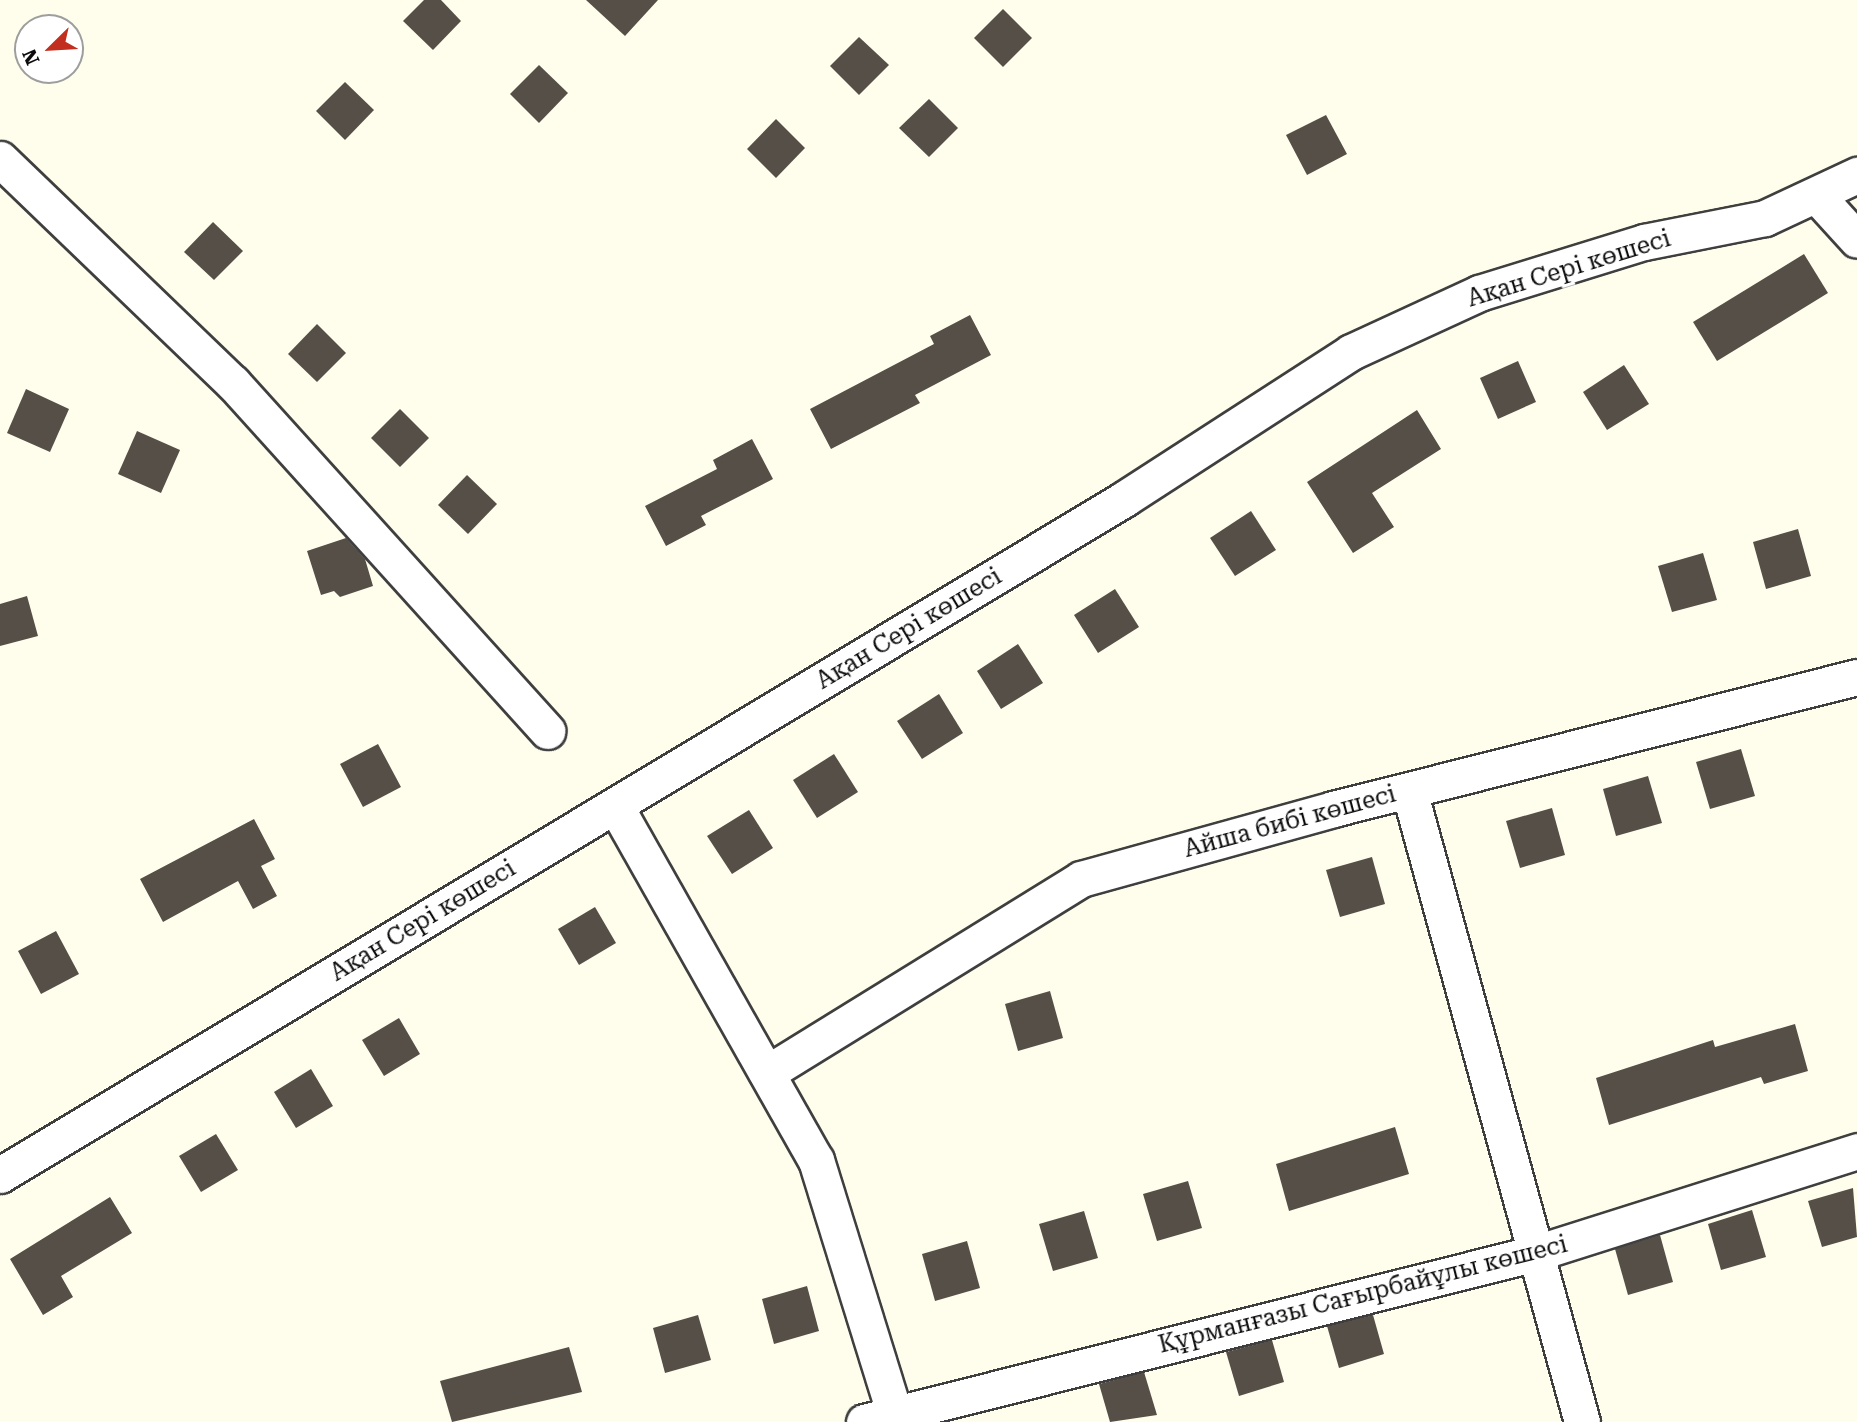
<!DOCTYPE html>
<meta charset="utf-8">
<style>
body{margin:0}
#map{position:relative;width:1857px;height:1422px;overflow:hidden;background:#fffeec;font-family:"Roboto Serif",serif}
div>[style]{position:absolute}
[style*='--x']{left:calc(var(--x)*1px);top:calc(var(--y)*1px);width:calc(var(--w)*1px);rotate:calc(var(--a)*1deg)}
.building>*{inset:0;background:#564f48}
.roads{filter:drop-shadow(2px 0 #3f3f3f) drop-shadow(-2px 0 #3f3f3f) drop-shadow(0 2px #3f3f3f) drop-shadow(0 -2px #3f3f3f)}
.minor>*{height:35px;margin:-17.5px;padding:0 17.5px;transform-origin:17.5px;border-radius:17.5px;background:#fff}
span{translate:-50% -50%;white-space:nowrap;text-align:center;line-height:1.15;-webkit-text-stroke:7px #fff;paint-order:stroke}
.street-label{font-size:24px;color:#0c0c0c}
.north{position:absolute;left:14px;top:14px;width:70px;height:70px;box-sizing:border-box;background:#fff;border:2px solid #9e9e9e;border-radius:50%;rotate:246deg;font-size:19px;font-weight:700;line-height:28px;text-align:center;color:#0c0c0c}
.north::after{content:'';display:block;margin:auto;width:24px;height:32px;background:#c32f1e;clip-path:polygon(50% 0,100% 100%,50% 72%,0 100%)}
</style>
<div id="map">
<div class="building">
<i style="clip-path:polygon(424px 0,441px 0,461px 21px,433px 50px,403px 21px)"></i>
<i style="clip-path:polygon(586px 0,658px 0,625px 36px)"></i>
<i style="clip-path:polygon(1003px 9px,1032px 38px,1003px 67px,974px 38px)"></i>
<i style="clip-path:polygon(859px 37px,889px 65px,859px 95px,830px 66px)"></i>
<i style="clip-path:polygon(539px 65px,568px 93px,539px 123px,510px 94px)"></i>
<i style="clip-path:polygon(345px 82px,374px 110px,345px 140px,316px 111px)"></i>
<i style="clip-path:polygon(929px 99px,958px 128px,929px 157px,899px 128px)"></i>
<i style="clip-path:polygon(1326px 115px,1347px 154px,1307px 175px,1286px 135px)"></i>
<i style="clip-path:polygon(776px 119px,805px 148px,776px 178px,747px 149px)"></i>
<i style="clip-path:polygon(213px 222px,243px 251px,214px 280px,184px 252px)"></i>
<i style="clip-path:polygon(1804px 254px,1828px 293px,1717px 361px,1693px 322px)"></i>
<i style="clip-path:polygon(970px 315px,991px 355px,915px 395px,920px 403px,831px 449px,810px 409px,934px 344px,930px 336px)"></i>
<i style="clip-path:polygon(317px 324px,346px 353px,317px 382px,288px 354px)"></i>
<i style="clip-path:polygon(1518px 361px,1536px 402px,1498px 419px,1480px 378px)"></i>
<i style="clip-path:polygon(1624px 365px,1649px 404px,1607px 430px,1583px 392px)"></i>
<i style="clip-path:polygon(26px 389px,69px 409px,50px 452px,7px 433px)"></i>
<i style="clip-path:polygon(400px 409px,429px 438px,400px 467px,371px 438px)"></i>
<i style="clip-path:polygon(1417px 410px,1441px 449px,1372px 493px,1394px 527px,1353px 553px,1307px 482px)"></i>
<i style="clip-path:polygon(137px 431px,180px 450px,161px 493px,118px 474px)"></i>
<i style="clip-path:polygon(752px 439px,773px 479px,701px 516px,706px 525px,666px 546px,645px 506px,717px 469px,713px 460px)"></i>
<i style="clip-path:polygon(467px 475px,497px 504px,468px 534px,438px 505px)"></i>
<i style="clip-path:polygon(1251px 511px,1276px 550px,1235px 576px,1210px 538px)"></i>
<i style="clip-path:polygon(1798px 529px,1811px 576px,1766px 589px,1753px 542px)"></i>
<i style="clip-path:polygon(346px 538px,365px 559px,373px 586px,340px 597px,334px 591px,321px 595px,307px 551px)"></i>
<i style="clip-path:polygon(1703px 553px,1717px 600px,1672px 612px,1658px 566px)"></i>
<i style="clip-path:polygon(1115px 589px,1139px 627px,1098px 653px,1074px 615px)"></i>
<i style="clip-path:polygon(27px 596px,38px 636px,0 646px,0 604px)"></i>
<i style="clip-path:polygon(1018px 644px,1043px 683px,1001px 709px,977px 671px)"></i>
<i style="clip-path:polygon(939px 694px,963px 733px,922px 759px,897px 721px)"></i>
<i style="clip-path:polygon(378px 744px,401px 787px,363px 807px,340px 764px)"></i>
<i style="clip-path:polygon(1741px 749px,1755px 796px,1710px 809px,1696px 762px)"></i>
<i style="clip-path:polygon(834px 754px,858px 792px,817px 818px,793px 780px)"></i>
<i style="clip-path:polygon(1648px 776px,1662px 823px,1616px 836px,1603px 789px)"></i>
<i style="clip-path:polygon(1552px 808px,1565px 855px,1520px 868px,1506px 821px)"></i>
<i style="clip-path:polygon(749px 810px,773px 848px,732px 874px,707px 836px)"></i>
<i style="clip-path:polygon(254px 819px,275px 859px,261px 866px,277px 896px,253px 909px,238px 881px,163px 922px,140px 879px)"></i>
<i style="clip-path:polygon(1372px 857px,1385px 904px,1340px 917px,1326px 870px)"></i>
<i style="clip-path:polygon(595px 907px,616px 943px,579px 965px,558px 929px)"></i>
<i style="clip-path:polygon(56px 931px,79px 974px,41px 994px,18px 951px)"></i>
<i style="clip-path:polygon(1050px 991px,1063px 1038px,1018px 1051px,1005px 1004px)"></i>
<i style="clip-path:polygon(399px 1018px,420px 1054px,384px 1076px,362px 1040px)"></i>
<i style="clip-path:polygon(1795px 1024px,1808px 1071px,1764px 1084px,1761px 1077px,1609px 1125px,1596px 1078px,1713px 1040px,1715px 1047px)"></i>
<i style="clip-path:polygon(311px 1069px,333px 1106px,296px 1128px,274px 1092px)"></i>
<i style="clip-path:polygon(1395px 1127px,1409px 1174px,1289px 1211px,1276px 1164px)"></i>
<i style="clip-path:polygon(216px 1134px,238px 1170px,201px 1192px,179px 1156px)"></i>
<i style="clip-path:polygon(1188px 1181px,1202px 1228px,1157px 1241px,1143px 1194px)"></i>
<i style="clip-path:polygon(1853px 1188px,1857px 1237px,1822px 1247px,1808px 1201px)"></i>
<i style="clip-path:polygon(110px 1197px,132px 1233px,61px 1276px,73px 1297px,43px 1315px,10px 1259px)"></i>
<i style="clip-path:polygon(1752px 1210px,1766px 1257px,1721px 1270px,1708px 1224px)"></i>
<i style="clip-path:polygon(1084px 1211px,1098px 1258px,1053px 1271px,1039px 1224px)"></i>
<i style="clip-path:polygon(1660px 1235px,1673px 1282px,1628px 1295px,1615px 1249px)"></i>
<i style="clip-path:polygon(967px 1241px,980px 1288px,935px 1301px,922px 1254px)"></i>
<i style="clip-path:polygon(807px 1286px,819px 1331px,774px 1344px,762px 1299px)"></i>
<i style="clip-path:polygon(698px 1315px,711px 1360px,665px 1373px,653px 1328px)"></i>
<i style="clip-path:polygon(1373px 1315px,1384px 1354px,1339px 1368px,1327px 1326px)"></i>
<i style="clip-path:polygon(1272px 1340px,1284px 1382px,1239px 1396px,1226px 1352px)"></i>
<i style="clip-path:polygon(569px 1347px,582px 1392px,452px 1422px,440px 1381px)"></i>
<i style="clip-path:polygon(1144px 1372px,1157px 1415px,1110px 1422px,1099px 1384px)"></i>
</div>
<div class="roads">
<div class="minor">
<i style="--x:0;--y:159;--w:323;--a:43.9"></i>
<i style="--x:233;--y:383;--w:469;--a:47.9"></i>
<i style="--x:1817;--y:196;--w:59;--a:47.7"></i>
<i style="--x:1409;--y:790;--w:655;--a:74.69"></i>
<i style="--x:616;--y:807;--w:406;--a:60.5"></i>
<i style="--x:816;--y:1160;--w:274;--a:72.8"></i>
<i style="--x:767;--y:1073;--w:369;--a:-31.7"></i>
<i style="--x:1081;--y:879;--w:262;--a:-15.5"></i>
<i style="--x:1333;--y:809;--w:540;--a:-14.14"></i>
<i style="--x:0;--y:1175;--w:1312;--a:-31.02"></i>
<i style="--x:1124;--y:499;--w:270;--a:-32.9"></i>
<i style="--x:1351;--y:352;--w:141;--a:-24.7"></i>
<i style="--x:1479;--y:293;--w:173;--a:-17.2"></i>
<i style="--x:1644;--y:242;--w:123;--a:-11.2"></i>
<i style="--x:1765;--y:218;--w:102;--a:-25.1"></i>
<i style="--x:864;--y:1422;--w:693;--a:-14.12"></i>
<i style="--x:1536;--y:1253;--w:337;--a:-17.6"></i>
</div>
</div>
<div class="street-label">
<span style="left:1569px;top:269px;rotate:-17deg">Ақан Сері көшесі</span>
<span style="left:909px;top:629px;rotate:-31deg">Ақан Сері көшесі</span>
<span style="left:1290px;top:822px;rotate:-15deg">Айша бибі көшесі</span>
<span style="left:423px;top:921px;rotate:-31deg">Ақан Сері көшесі</span>
<span style="left:1363px;top:1295px;rotate:-14deg">Құрманғазы Сағырбайұлы көшесі</span>
</div>
<div class="north">N</div>
</div>
